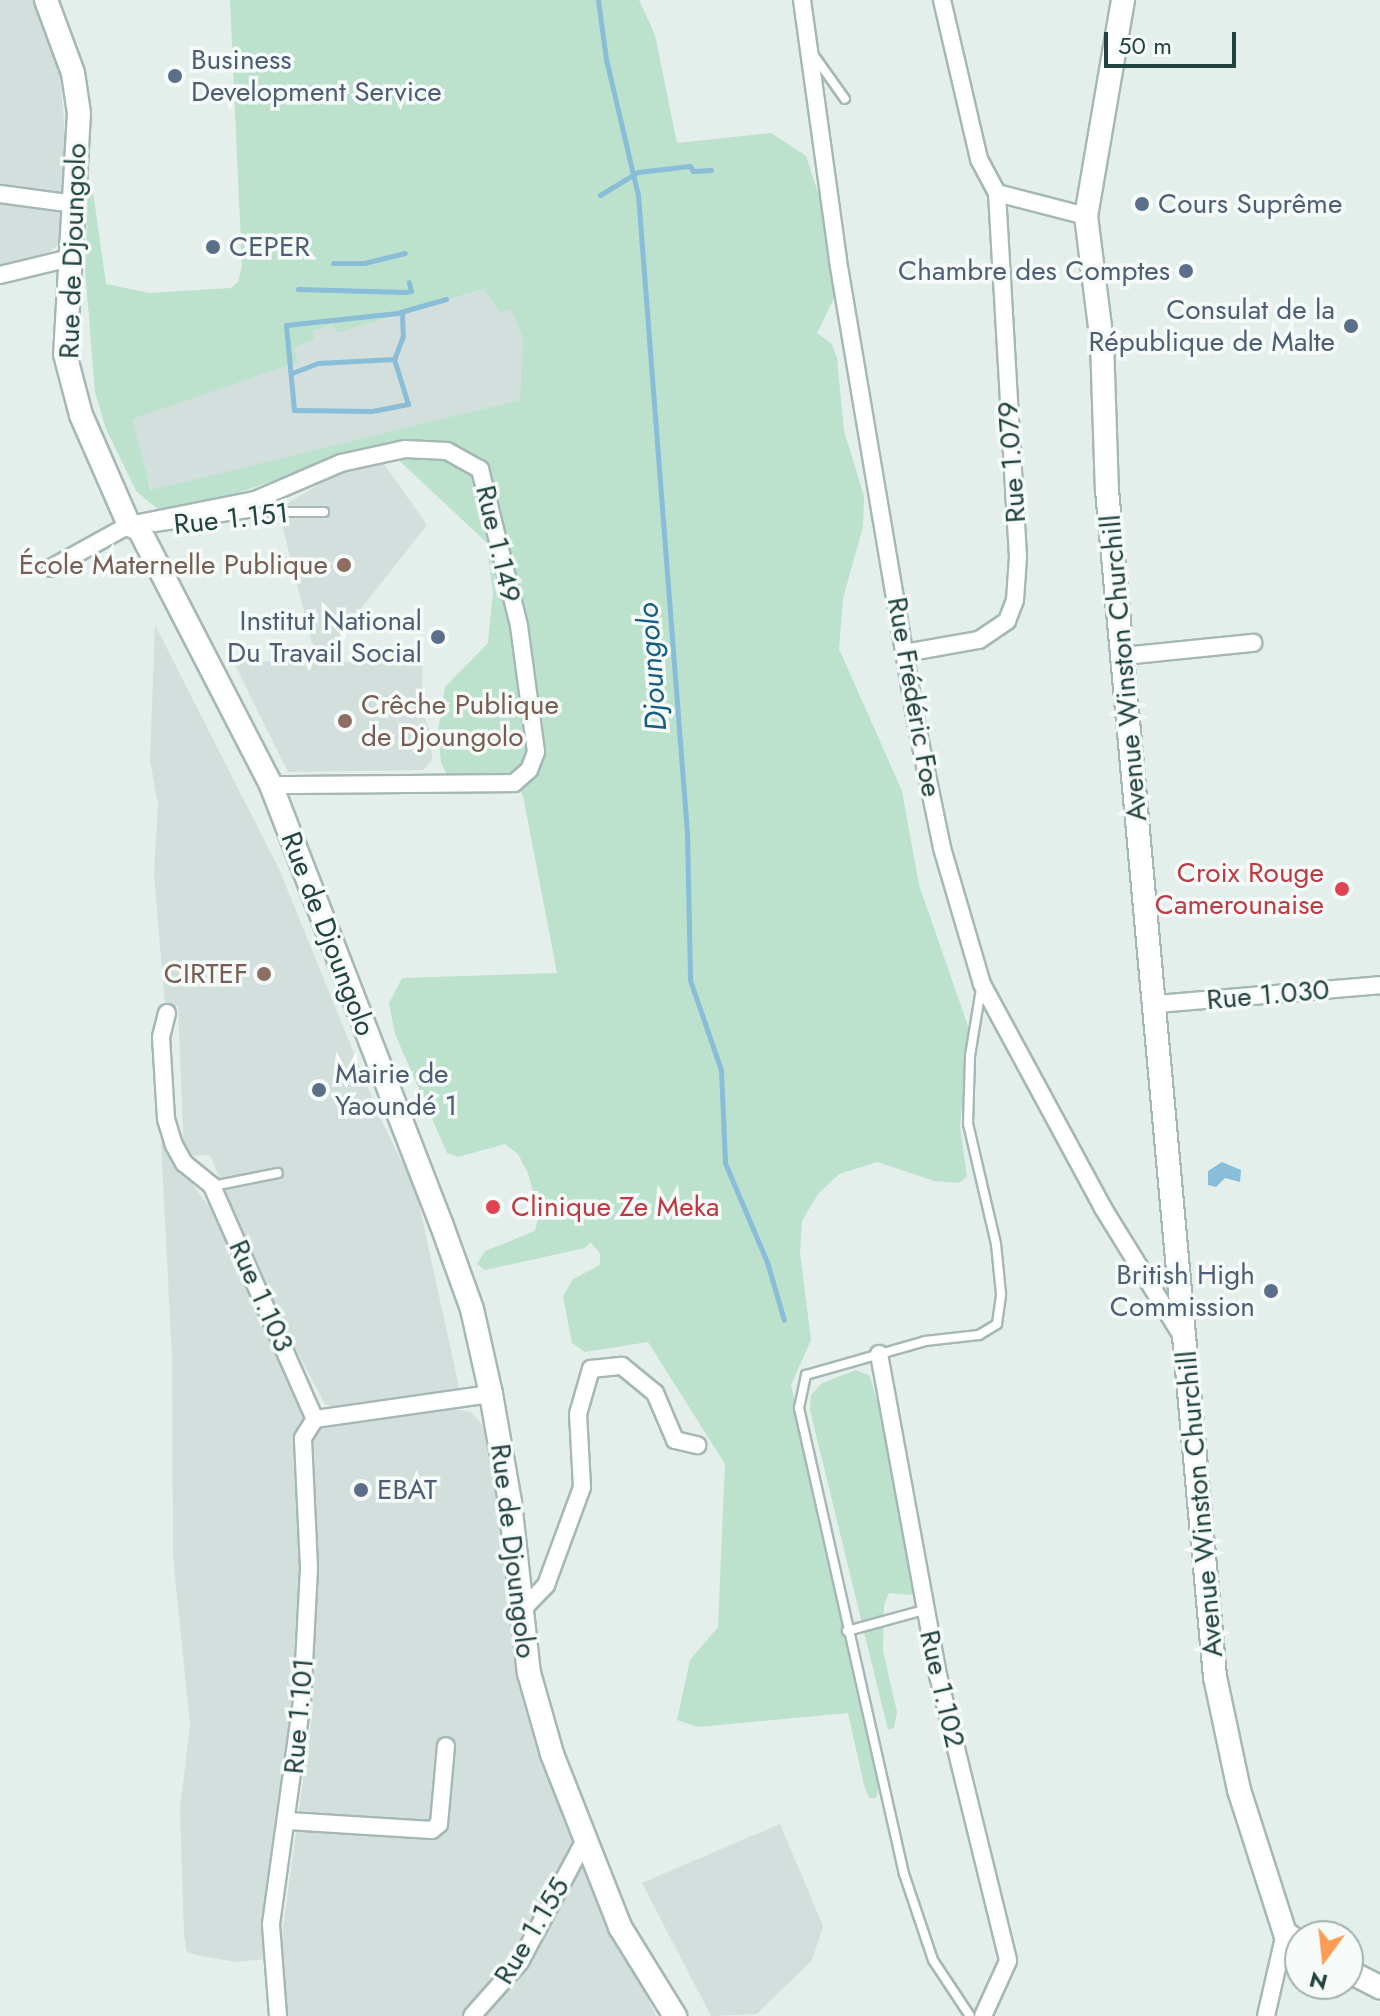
<!DOCTYPE html>
<meta charset="utf-8">
<style>
body{margin:0}
#map{position:relative;width:1380px;height:2016px;overflow:hidden;background:#e4efec;font-family:Jost,sans-serif}
div>[style]{position:absolute}
[style*='--x']{left:calc(var(--x)*1px);top:calc(var(--y)*1px);width:calc(var(--w)*1px);rotate:calc(var(--a)*1deg)}
.built>*{inset:0;background:#d2dfdc}
.green>*{inset:0;background:#bce1cd}
.water>*{inset:0;background:#89bdd8}
.stream>*{height:5px;margin:-2.5px;padding:0 2.5px;transform-origin:2.5px;border-radius:2.5px;background:#89bdd8}
.roads{filter:drop-shadow(2px 0 #a6b8b5) drop-shadow(-2px 0 #a6b8b5) drop-shadow(0 2px #a6b8b5) drop-shadow(0 -2px #a6b8b5)}
.lane>*{height:8px;margin:-4px;padding:0 4px;transform-origin:4px;border-radius:4px;background:#fff}
.street>*{height:16px;margin:-8px;padding:0 8px;transform-origin:8px;border-radius:8px;background:#fff}
.secondary>*{height:22px;margin:-11px;padding:0 11px;transform-origin:11px;border-radius:11px;background:#fff}
.dots>*{width:22px;height:22px;translate:-50% -50%;box-sizing:border-box;border:4px solid #f6fbf9;border-radius:50%}
span{translate:-50% -50%;white-space:nowrap;text-align:center;line-height:1.15;-webkit-text-stroke:7px #f6fbf9;paint-order:stroke}
.service-label{font-size:28px;color:#4e5e75}
.left{translate:0 -50%;text-align:left}
.right{translate:-100% -50%;text-align:right}
.street-label{font-size:28px;color:#224340}
.education-label{font-size:28px;color:#785e54}
.health-label{font-size:28px;color:#be3a42}
.water-label{font-size:30px;color:#165e84;font-style:italic}
.north{position:absolute;left:1284px;top:1920px;width:80px;height:80px;box-sizing:border-box;background:#f6fbf9;border:2px solid #a1b1af;border-radius:50%;rotate:195deg;font-size:22px;font-weight:700;line-height:32px;text-align:center;color:#224340}
.north::after{content:'';display:block;margin:auto;width:28px;height:36px;background:#fd9c55;clip-path:polygon(50% 0,100% 100%,50% 72%,0 100%)}
.scale{position:absolute;left:1104px;top:32px;width:132px;height:36px;box-sizing:border-box;border:4px solid #224340;border-top:0;padding-left:10px;font-size:24px;line-height:28px;white-space:nowrap;color:#224340;-webkit-text-stroke:6px #f6fbf9;paint-order:stroke}
</style>
<div id="map">
<div class="built">
<i style="clip-path:polygon(0 0,35px 0,43px 15px,60px 73px,65px 135px,62px 242px,49px 252px,0 266px)"></i>
<i style="clip-path:polygon(485px 289px,501px 312px,511px 308px,523px 339px,521px 400px,152px 491px,131px 419px,297px 362px,294px 348px,314px 339px,312px 332px,332px 325px,337px 333px)"></i>
<i style="clip-path:polygon(359px 460px,384px 464px,427px 525px,325px 654px,312px 643px,278px 509px)"></i>
<i style="clip-path:polygon(155px 625px,279px 869px,382px 1122px,416px 1190px,460px 1392px,337px 1410px,325px 1404px,267px 1294px,210px 1155px,184px 1156px,178px 1006px,165px 1006px,154px 874px,158px 805px,150px 760px)"></i>
<i style="clip-path:polygon(233px 661px,423px 663px,421px 708px,431px 734px,432px 760px,423px 770px,288px 772px)"></i>
<i style="clip-path:polygon(161px 1142px,210px 1208px,306px 1412px,293px 1446px,300px 1572px,294px 1650px,298px 1701px,266px 1959px,236px 1962px,196px 1955px,187px 1952px,184px 1936px,180px 1809px,190px 1725px,173px 1557px,172px 1358px)"></i>
<i style="clip-path:polygon(453px 1409px,471px 1412px,485px 1428px,523px 1664px,603px 1901px,656px 2016px,283px 2016px,280px 1950px,313px 1706px,310px 1647px,318px 1564px,312px 1440px,322px 1427px)"></i>
<i style="clip-path:polygon(780px 1824px,823px 1926px,812px 1960px,757px 2014px,711px 2016px,642px 1883px)"></i>
</div>
<div class="green">
<i style="clip-path:polygon(evenodd,230px 0,639px 0,655px 35px,677px 143px,771px 133px,806px 156px,821px 202px,836px 294px,817px 333px,832px 344px,837px 358px,844px 431px,864px 496px,863px 527px,843px 598px,839px 649px,902px 791px,919px 885px,969px 1029px,960px 1126px,967px 1177px,959px 1183px,934px 1181px,877px 1162px,839px 1174px,818px 1194px,802px 1221px,800px 1253px,811px 1340px,791px 1385px,853px 1645px,880px 1784px,876px 1798px,869px 1798px,864px 1785px,848px 1713px,698px 1727px,677px 1720px,690px 1660px,718px 1627px,725px 1464px,648px 1342px,585px 1352px,572px 1343px,563px 1296px,573px 1279px,600px 1265px,600px 1253px,590px 1242px,585px 1248px,485px 1270px,477px 1264px,485px 1251px,535px 1231px,539px 1215px,528px 1173px,518px 1154px,505px 1144px,458px 1157px,447px 1153px,395px 1034px,389px 1003px,402px 978px,557px 973px,523px 796px,520px 790px,450px 781px,441px 762px,438px 731px,445px 687px,488px 643px,493px 592px,486px 542px,389px 451px,366px 448px,184px 512px,160px 511px,136px 491px,106px 429px,95px 392px,85px 268px,87px 222px,78px 185px,85px 180px,93px 191px,106px 284px,149px 293px,231px 288px,238px 282px,242px 266px,230px 0,484px 289px,501px 313px,511px 309px,523px 339px,520px 400px,151px 490px,132px 419px,298px 362px,294px 348px,314px 339px,313px 331px,332px 325px,337px 333px,484px 289px)"></i>
<i style="clip-path:polygon(856px 1370px,870px 1376px,887px 1438px,915px 1588px,911px 1595px,889px 1593px,884px 1605px,883px 1651px,897px 1712px,894px 1728px,888px 1730px,810px 1410px,811px 1395px,822px 1383px)"></i>
</div>
<div class="water">
<i style="clip-path:polygon(1222px 1162px,1241px 1170px,1240px 1182px,1225px 1178px,1216px 1187px,1208px 1185px,1208px 1171px)"></i>
</div>
<div class="stream">
<i style="--x:598;--y:0;--w:60;--a:82.3"></i>
<i style="--x:606;--y:59;--w:140;--a:76.8"></i>
<i style="--x:638;--y:195;--w:640;--a:85.61"></i>
<i style="--x:687;--y:833;--w:147;--a:88.8"></i>
<i style="--x:690;--y:980;--w:95;--a:71"></i>
<i style="--x:721;--y:1070;--w:93;--a:87.5"></i>
<i style="--x:725;--y:1163;--w:108;--a:67"></i>
<i style="--x:767;--y:1262;--w:60;--a:73.7"></i>
<i style="--x:600;--y:195;--w:44;--a:-31.2"></i>
<i style="--x:638;--y:172;--w:52;--a:-6.6"></i>
<i style="--x:690;--y:166;--w:6;--a:59"></i>
<i style="--x:693;--y:171;--w:18;--a:-3"></i>
<i style="--x:333;--y:263;--w:31;--a:0"></i>
<i style="--x:364;--y:263;--w:42;--a:-13.7"></i>
<i style="--x:298;--y:289;--w:107;--a:1.6"></i>
<i style="--x:405;--y:292;--w:6;--a:-9"></i>
<i style="--x:411;--y:291;--w:9;--a:-103"></i>
<i style="--x:402;--y:312;--w:24;--a:88"></i>
<i style="--x:403;--y:336;--w:25;--a:111"></i>
<i style="--x:394;--y:359;--w:47;--a:72.7"></i>
<i style="--x:408;--y:404;--w:38;--a:169"></i>
<i style="--x:371;--y:411;--w:77;--a:-179.3"></i>
<i style="--x:294;--y:410;--w:85;--a:-95.4"></i>
<i style="--x:286;--y:325;--w:112;--a:-6.2"></i>
<i style="--x:397;--y:313;--w:51;--a:-15.9"></i>
<i style="--x:292;--y:373;--w:28;--a:-21"></i>
<i style="--x:318;--y:363;--w:76;--a:-3"></i>
</div>
<div class="roads">
<div class="lane">
<i style="--x:813;--y:54;--w:55;--a:54.6"></i>
<i style="--x:155;--y:527;--w:101;--a:-8.5"></i>
<i style="--x:255;--y:512;--w:69;--a:0"></i>
<i style="--x:213;--y:1186;--w:66;--a:-11.3"></i>
<i style="--x:847;--y:1631;--w:80;--a:-15.3"></i>
<i style="--x:970;--y:2016;--w:67;--a:-123.5"></i>
<i style="--x:933;--y:1960;--w:91;--a:-108.6"></i>
<i style="--x:904;--y:1874;--w:478;--a:-102.7"></i>
<i style="--x:799;--y:1408;--w:34;--a:-78"></i>
<i style="--x:806;--y:1375;--w:124;--a:-15.9"></i>
<i style="--x:925;--y:1341;--w:54;--a:-6.3"></i>
<i style="--x:979;--y:1335;--w:21;--a:-31"></i>
<i style="--x:997;--y:1324;--w:30;--a:-82"></i>
<i style="--x:1001;--y:1294;--w:50;--a:-95.7"></i>
<i style="--x:996;--y:1244;--w:123;--a:-103.1"></i>
<i style="--x:968;--y:1124;--w:68;--a:-88.3"></i>
<i style="--x:970;--y:1056;--w:68;--a:-80.7"></i>
</div>
<div class="street">
<i style="--x:802;--y:0;--w:263;--a:82.1"></i>
<i style="--x:838;--y:261;--w:468;--a:80.4"></i>
<i style="--x:916;--y:722;--w:129;--a:78.3"></i>
<i style="--x:942;--y:848;--w:142;--a:73.6"></i>
<i style="--x:982;--y:984;--w:255;--a:61.6"></i>
<i style="--x:1103;--y:1208;--w:150;--a:58.3"></i>
<i style="--x:997;--y:193;--w:92;--a:14.5"></i>
<i style="--x:0;--y:194;--w:75;--a:7.7"></i>
<i style="--x:0;--y:275;--w:72;--a:-13.7"></i>
<i style="--x:51;--y:568;--w:89;--a:-28.9"></i>
<i style="--x:129;--y:525;--w:128;--a:-11.2"></i>
<i style="--x:255;--y:500;--w:94;--a:-23.3"></i>
<i style="--x:341;--y:463;--w:66;--a:-12.3"></i>
<i style="--x:405;--y:449;--w:42;--a:2.7"></i>
<i style="--x:447;--y:451;--w:38;--a:29"></i>
<i style="--x:480;--y:469;--w:162;--a:76"></i>
<i style="--x:519;--y:626;--w:127;--a:82.3"></i>
<i style="--x:536;--y:752;--w:19;--a:111"></i>
<i style="--x:529;--y:770;--w:20;--a:139"></i>
<i style="--x:514;--y:783;--w:243;--a:179.5"></i>
<i style="--x:905;--y:653;--w:75;--a:-10"></i>
<i style="--x:979;--y:640;--w:34;--a:-34"></i>
<i style="--x:1007;--y:621;--w:22;--a:-69"></i>
<i style="--x:1015;--y:600;--w:43;--a:-86"></i>
<i style="--x:1018;--y:557;--w:365;--a:-93.3"></i>
<i style="--x:997;--y:193;--w:38;--a:-118"></i>
<i style="--x:979;--y:159;--w:163;--a:-103.1"></i>
<i style="--x:1124;--y:656;--w:130;--a:-5.8"></i>
<i style="--x:1156;--y:1004;--w:225;--a:-4.8"></i>
<i style="--x:167;--y:1013;--w:25;--a:104"></i>
<i style="--x:161;--y:1037;--w:82;--a:86.5"></i>
<i style="--x:166;--y:1119;--w:27;--a:73"></i>
<i style="--x:174;--y:1145;--w:21;--a:61"></i>
<i style="--x:184;--y:1163;--w:36;--a:39"></i>
<i style="--x:212;--y:1186;--w:255;--a:66.2"></i>
<i style="--x:315;--y:1419;--w:178;--a:-8.1"></i>
<i style="--x:879;--y:1354;--w:326;--a:79.6"></i>
<i style="--x:938;--y:1675;--w:294;--a:76.2"></i>
<i style="--x:1008;--y:1961;--w:60;--a:114.4"></i>
<i style="--x:522;--y:1610;--w:35;--a:-46"></i>
<i style="--x:546;--y:1585;--w:104;--a:-69.8"></i>
<i style="--x:582;--y:1487;--w:73;--a:-93.1"></i>
<i style="--x:578;--y:1414;--w:47;--a:-73.9"></i>
<i style="--x:591;--y:1369;--w:31;--a:-6"></i>
<i style="--x:622;--y:1366;--w:43;--a:39.3"></i>
<i style="--x:655;--y:1393;--w:51;--a:66.9"></i>
<i style="--x:675;--y:1440;--w:23;--a:13"></i>
<i style="--x:288;--y:1821;--w:144;--a:3.6"></i>
<i style="--x:432;--y:1830;--w:9;--a:-41"></i>
<i style="--x:439;--y:1824;--w:78;--a:-84.9"></i>
<i style="--x:278;--y:2016;--w:92;--a:-94.4"></i>
<i style="--x:271;--y:1924;--w:224;--a:-82.1"></i>
<i style="--x:302;--y:1702;--w:135;--a:-87"></i>
<i style="--x:309;--y:1567;--w:129;--a:-92.7"></i>
<i style="--x:303;--y:1438;--w:22;--a:-58"></i>
<i style="--x:472;--y:2016;--w:72;--a:-48.4"></i>
<i style="--x:520;--y:1962;--w:138;--a:-62"></i>
<i style="--x:1266;--y:2016;--w:85;--a:-77.1"></i>
</div>
<div class="secondary">
<i style="--x:46;--y:0;--w:78;--a:69.7"></i>
<i style="--x:73;--y:73;--w:40;--a:81.5"></i>
<i style="--x:79;--y:113;--w:241;--a:93.3"></i>
<i style="--x:65;--y:354;--w:63;--a:75.3"></i>
<i style="--x:81;--y:415;--w:120;--a:66.4"></i>
<i style="--x:129;--y:525;--w:11;--a:22"></i>
<i style="--x:139;--y:529;--w:288;--a:62.7"></i>
<i style="--x:271;--y:785;--w:470;--a:68.8"></i>
<i style="--x:441;--y:1223;--w:91;--a:70.2"></i>
<i style="--x:472;--y:1309;--w:87;--a:77.4"></i>
<i style="--x:491;--y:1394;--w:110;--a:80"></i>
<i style="--x:510;--y:1502;--w:172;--a:83.7"></i>
<i style="--x:529;--y:1673;--w:84;--a:74.1"></i>
<i style="--x:552;--y:1754;--w:186;--a:68.5"></i>
<i style="--x:620;--y:1927;--w:105;--a:58.3"></i>
<i style="--x:1123;--y:0;--w:219;--a:99.7"></i>
<i style="--x:1086;--y:216;--w:127;--a:82.8"></i>
<i style="--x:1102;--y:342;--w:148;--a:88.1"></i>
<i style="--x:1107;--y:490;--w:1192;--a:84.8"></i>
<i style="--x:1215;--y:1677;--w:116;--a:78"></i>
<i style="--x:1239;--y:1790;--w:150;--a:72.2"></i>
<i style="--x:1285;--y:1933;--w:18;--a:34"></i>
<i style="--x:1348;--y:1971;--w:36;--a:27"></i>
</div>
</div>
<div class="dots">
<i style="left:175px;top:76px;background:#5c6f8a"></i>
<i style="left:1142px;top:204px;background:#5c6f8a"></i>
<i style="left:213px;top:247px;background:#5c6f8a"></i>
<i style="left:1186px;top:271px;background:#5c6f8a"></i>
<i style="left:1351px;top:326px;background:#5c6f8a"></i>
<i style="left:344px;top:565px;background:#8d6e63"></i>
<i style="left:438px;top:637px;background:#5c6f8a"></i>
<i style="left:345px;top:721px;background:#8d6e63"></i>
<i style="left:1342px;top:889px;background:#e0444e"></i>
<i style="left:264px;top:974px;background:#8d6e63"></i>
<i style="left:319px;top:1090px;background:#5c6f8a"></i>
<i style="left:493px;top:1207px;background:#e0444e"></i>
<i style="left:1271px;top:1291px;background:#5c6f8a"></i>
<i style="left:361px;top:1490px;background:#5c6f8a"></i>
</div>
<div class="service-label">
<span class="left" style="left:191px;top:76px">Business<br>Development Service</span>
<span class="left" style="left:1158px;top:204px">Cours Suprême</span>
<span class="left" style="left:229px;top:247px">CEPER</span>
<span class="right" style="left:1170px;top:271px">Chambre des Comptes</span>
<span class="right" style="left:1335px;top:326px">Consulat de la<br>République de Malte</span>
<span class="right" style="left:422px;top:637px">Institut National<br>Du Travail Social</span>
<span class="left" style="left:335px;top:1090px">Mairie de<br>Yaoundé 1</span>
<span class="right" style="left:1255px;top:1291px">British High<br>Commission</span>
<span class="left" style="left:377px;top:1490px">EBAT</span>
</div>
<div class="street-label">
<span style="left:73px;top:251px;rotate:-88deg">Rue de Djoungolo</span>
<span style="left:1012px;top:462px;rotate:-94deg">Rue 1.079</span>
<span style="left:231px;top:519px;rotate:-6deg">Rue 1.151</span>
<span style="left:498px;top:544px;rotate:77deg">Rue 1.149</span>
<span style="left:1124px;top:668px;rotate:-95deg">Avenue Winston Churchill</span>
<span style="left:914px;top:697px;rotate:80deg">Rue Frédéric Foe</span>
<span style="left:328px;top:934px;rotate:69deg">Rue de Djoungolo</span>
<span style="left:1268px;top:995px;rotate:-5deg">Rue 1.030</span>
<span style="left:261px;top:1296px;rotate:66deg">Rue 1.103</span>
<span style="left:1200px;top:1504px;rotate:-95deg">Avenue Winston Churchill</span>
<span style="left:513px;top:1551px;rotate:83deg">Rue de Djoungolo</span>
<span style="left:942px;top:1689px;rotate:77deg">Rue 1.102</span>
<span style="left:299px;top:1716px;rotate:-85deg">Rue 1.101</span>
<span style="left:532px;top:1931px;rotate:-59deg">Rue 1.155</span>
</div>
<div class="education-label">
<span class="right" style="left:328px;top:565px">École Maternelle Publique</span>
<span class="left" style="left:361px;top:721px">Crêche Publique<br>de Djoungolo</span>
<span class="right" style="left:248px;top:974px">CIRTEF</span>
</div>
<div class="health-label">
<span class="right" style="left:1324px;top:889px">Croix Rouge<br>Camerounaise</span>
<span class="left" style="left:511px;top:1207px">Clinique Ze Meka</span>
</div>
<div class="water-label">
<span style="left:652px;top:667px;rotate:-94deg">Djoungolo</span>
</div>
<div class="north">N</div>
<div class="scale">50 m</div>
</div>
